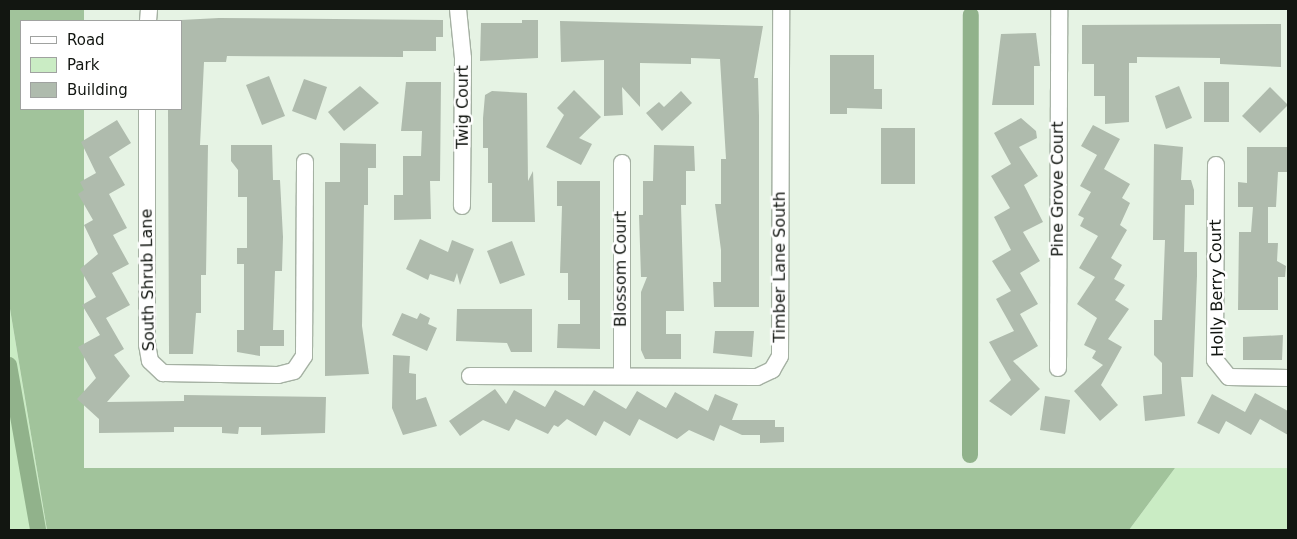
<!DOCTYPE html>
<style>
body{margin:0}
#map{position:relative;width:1297px;height:539px;overflow:hidden;background:#e6f3e4;font-family:"DejaVu Sans",sans-serif}
div>[style]{position:absolute}
[style*='--x']{left:calc(var(--x)*1px);top:calc(var(--y)*1px);width:calc(var(--w)*1px);rotate:calc(var(--a)*1deg)}
.green>*{inset:0;background:#caecc4}
.forest>*{inset:0;background:#a1c39b}
.canal>*{height:16px;margin:-8px;padding:0 8px;transform-origin:8px;border-radius:8px;background:#91b28b}
.building>*{inset:0;background:#afbbad}
.roads{filter:drop-shadow(1px 0 #a5b1a3) drop-shadow(-1px 0 #a5b1a3) drop-shadow(0 1px #a5b1a3) drop-shadow(0 -1px #a5b1a3)}
.minor>*{height:16px;margin:-8px;padding:0 8px;transform-origin:8px;border-radius:8px;background:#fff}
span{translate:-50% -50%;white-space:nowrap;text-align:center;line-height:1.15;-webkit-text-stroke:5px #fff;paint-order:stroke}
.street-label{font-size:16px;color:#121611}
.frame{position:absolute;inset:0;border:10px solid #121611;pointer-events:none}
.legend{position:absolute;left:20px;top:20px;width:162px;height:90px;box-sizing:border-box;background:#fff;border:1px solid #a0a2a0;margin:0;padding:6px 9px;list-style:none;font-size:15px;color:#121611}
.legend li{display:flex;align-items:center;gap:10px;height:25px}
.legend b{width:25px;border:1px solid #a0a2a0}
</style>
<div id="map">
<div class="green">
<i style="clip-path:polygon(9px 303px,43px 507px,47px 530px,9px 530px)"></i>
<i style="clip-path:polygon(1175px 468px,1288px 468px,1288px 530px,1129px 530px)"></i>
</div>
<div class="forest">
<i style="clip-path:polygon(9px 9px,84px 9px,84px 21px,21px 21px,21px 109px,84px 109px,84px 468px,1175px 468px,1129px 530px,47px 530px,9px 303px)"></i>
</div>
<div class="canal">
<i style="--x:9;--y:365;--w:168;--a:80"></i>
<i style="--x:970;--y:455;--w:440;--a:-89.9"></i>
</div>
<div class="building">
<i style="clip-path:polygon(219px 18px,443px 20px,443px 37px,436px 37px,436px 51px,403px 51px,403px 57px,227px 56px,226px 62px,204px 62px,200px 145px,208px 145px,206px 275px,201px 275px,201px 313px,196px 313px,193px 354px,169px 354px,168px 110px,181px 110px,181px 20px)"></i>
<i style="clip-path:polygon(522px 20px,538px 20px,538px 58px,480px 61px,481px 23px,522px 23px)"></i>
<i style="clip-path:polygon(560px 21px,763px 26px,754px 78px,758px 78px,759px 116px,759px 307px,714px 307px,713px 282px,721px 282px,721px 250px,715px 204px,721px 204px,721px 159px,726px 159px,720px 59px,691px 58px,691px 64px,640px 63px,640px 107px,622px 87px,623px 115px,604px 116px,604px 60px,561px 62px)"></i>
<i style="clip-path:polygon(1281px 24px,1281px 67px,1220px 64px,1220px 58px,1137px 57px,1137px 63px,1129px 63px,1129px 122px,1105px 124px,1105px 96px,1094px 96px,1094px 64px,1082px 64px,1082px 25px)"></i>
<i style="clip-path:polygon(1036px 33px,1040px 66px,1034px 66px,1034px 105px,992px 105px,1001px 34px)"></i>
<i style="clip-path:polygon(830px 55px,874px 55px,874px 89px,882px 89px,882px 109px,847px 108px,847px 114px,830px 114px)"></i>
<i style="clip-path:polygon(269px 76px,285px 116px,262px 125px,246px 85px)"></i>
<i style="clip-path:polygon(304px 79px,327px 87px,316px 120px,292px 111px)"></i>
<i style="clip-path:polygon(406px 82px,441px 82px,440px 181px,430px 181px,431px 219px,394px 220px,394px 195px,403px 195px,403px 156px,421px 156px,422px 131px,401px 131px)"></i>
<i style="clip-path:polygon(1204px 82px,1229px 82px,1229px 122px,1204px 122px)"></i>
<i style="clip-path:polygon(360px 86px,379px 103px,344px 131px,328px 112px)"></i>
<i style="clip-path:polygon(1179px 86px,1192px 118px,1166px 129px,1155px 96px)"></i>
<i style="clip-path:polygon(1270px 87px,1288px 105px,1260px 133px,1242px 116px)"></i>
<i style="clip-path:polygon(574px 90px,601px 117px,579px 138px,592px 144px,581px 165px,546px 147px,564px 115px,557px 108px)"></i>
<i style="clip-path:polygon(492px 91px,527px 93px,528px 181px,533px 171px,535px 222px,492px 222px,492px 183px,488px 183px,488px 148px,483px 148px,483px 118px,485px 95px)"></i>
<i style="clip-path:polygon(681px 91px,692px 103px,662px 131px,646px 113px,659px 102px,664px 107px)"></i>
<i style="clip-path:polygon(1021px 118px,1036px 131px,1037px 138px,1019px 147px,1038px 176px,1024px 185px,1043px 222px,1023px 232px,1040px 261px,1020px 273px,1038px 304px,1020px 314px,1038px 346px,1013px 361px,1040px 389px,1011px 416px,989px 401px,1011px 380px,989px 342px,1014px 331px,996px 299px,1011px 291px,992px 261px,1011px 250px,994px 217px,1010px 208px,991px 176px,1011px 164px,994px 133px)"></i>
<i style="clip-path:polygon(117px 120px,131px 143px,109px 157px,125px 185px,109px 194px,127px 228px,113px 235px,129px 264px,112px 273px,130px 305px,106px 318px,124px 349px,114px 355px,130px 376px,107px 402px,184px 401px,184px 395px,326px 397px,325px 433px,261px 435px,261px 427px,239px 427px,238px 434px,222px 433px,222px 427px,174px 427px,174px 432px,99px 433px,99px 419px,77px 399px,96px 378px,78px 347px,100px 335px,82px 305px,96px 297px,80px 269px,98px 254px,84px 225px,93px 220px,78px 194px,84px 190px,80px 182px,96px 173px,81px 142px)"></i>
<i style="clip-path:polygon(1093px 125px,1120px 139px,1104px 169px,1130px 184px,1122px 198px,1130px 203px,1120px 225px,1127px 230px,1111px 258px,1122px 265px,1114px 279px,1125px 285px,1115px 300px,1129px 309px,1108px 339px,1122px 347px,1101px 385px,1118px 405px,1100px 421px,1074px 391px,1103px 365px,1092px 358px,1096px 351px,1084px 345px,1097px 318px,1077px 304px,1095px 277px,1079px 268px,1098px 236px,1080px 226px,1084px 218px,1078px 215px,1091px 192px,1080px 186px,1097px 155px,1081px 146px)"></i>
<i style="clip-path:polygon(881px 128px,915px 128px,915px 184px,881px 184px)"></i>
<i style="clip-path:polygon(340px 143px,376px 144px,376px 168px,368px 168px,368px 205px,364px 205px,362px 326px,369px 374px,325px 376px,325px 182px,340px 182px)"></i>
<i style="clip-path:polygon(1154px 144px,1183px 147px,1181px 180px,1191px 180px,1194px 190px,1194px 205px,1185px 205px,1184px 252px,1197px 252px,1197px 276px,1193px 377px,1181px 377px,1185px 416px,1145px 421px,1143px 396px,1162px 394px,1162px 363px,1154px 355px,1154px 320px,1162px 320px,1165px 240px,1153px 240px)"></i>
<i style="clip-path:polygon(231px 145px,272px 145px,273px 180px,280px 180px,283px 237px,282px 271px,275px 271px,273px 330px,284px 330px,284px 346px,260px 346px,260px 356px,237px 352px,237px 330px,244px 330px,244px 264px,237px 264px,237px 248px,247px 248px,247px 197px,238px 197px,238px 170px,231px 161px)"></i>
<i style="clip-path:polygon(654px 145px,694px 146px,695px 171px,686px 171px,686px 205px,681px 205px,684px 311px,666px 311px,666px 334px,681px 334px,681px 359px,645px 359px,641px 350px,641px 292px,647px 277px,641px 277px,639px 215px,643px 215px,643px 181px,653px 181px)"></i>
<i style="clip-path:polygon(1247px 147px,1288px 147px,1288px 172px,1278px 172px,1276px 207px,1268px 207px,1268px 243px,1278px 243px,1277px 261px,1286px 266px,1285px 277px,1278px 277px,1278px 310px,1238px 310px,1239px 232px,1251px 232px,1253px 207px,1238px 207px,1238px 182px,1247px 183px)"></i>
<i style="clip-path:polygon(557px 181px,600px 181px,600px 349px,557px 348px,558px 324px,580px 324px,580px 300px,568px 300px,568px 273px,560px 273px,562px 206px,557px 206px)"></i>
<i style="clip-path:polygon(420px 239px,448px 252px,452px 240px,474px 249px,460px 285px,457px 273px,454px 282px,430px 274px,428px 280px,406px 269px)"></i>
<i style="clip-path:polygon(512px 241px,525px 275px,500px 284px,487px 251px)"></i>
<i style="clip-path:polygon(457px 309px,532px 309px,532px 352px,511px 352px,507px 343px,456px 341px)"></i>
<i style="clip-path:polygon(402px 313px,417px 319px,420px 313px,430px 318px,428px 324px,437px 328px,427px 351px,392px 335px)"></i>
<i style="clip-path:polygon(715px 331px,754px 331px,752px 357px,713px 353px)"></i>
<i style="clip-path:polygon(1283px 335px,1282px 360px,1243px 360px,1243px 337px)"></i>
<i style="clip-path:polygon(393px 355px,410px 356px,409px 373px,416px 374px,416px 400px,426px 397px,437px 426px,403px 435px,392px 408px)"></i>
<i style="clip-path:polygon(495px 389px,506px 404px,514px 390px,545px 407px,555px 390px,584px 406px,594px 390px,626px 409px,637px 391px,666px 408px,675px 392px,708px 411px,715px 394px,738px 404px,732px 420px,775px 420px,775px 427px,784px 427px,784px 442px,760px 443px,760px 435px,742px 435px,720px 425px,714px 441px,689px 430px,677px 439px,639px 419px,630px 436px,604px 421px,596px 436px,567px 419px,558px 427px,554px 425px,548px 434px,516px 419px,509px 431px,483px 420px,460px 436px,449px 421px)"></i>
<i style="clip-path:polygon(1255px 393px,1288px 411px,1288px 435px,1260px 419px,1251px 435px,1226px 421px,1219px 434px,1197px 423px,1212px 394px,1245px 412px)"></i>
<i style="clip-path:polygon(1045px 396px,1070px 400px,1065px 434px,1040px 430px)"></i>
</div>
<div class="roads">
<div class="minor">
<i style="--x:458;--y:9;--w:49;--a:84.2"></i>
<i style="--x:463;--y:58;--w:148;--a:90.4"></i>
<i style="--x:148;--y:21;--w:12;--a:-85"></i>
<i style="--x:147;--y:109;--w:235;--a:90"></i>
<i style="--x:147;--y:344;--w:17;--a:80"></i>
<i style="--x:150;--y:361;--w:18;--a:43"></i>
<i style="--x:163;--y:373;--w:115;--a:1"></i>
<i style="--x:278;--y:375;--w:16;--a:-14"></i>
<i style="--x:294;--y:371;--w:18;--a:-56"></i>
<i style="--x:304;--y:356;--w:194;--a:-89.7"></i>
<i style="--x:622;--y:163;--w:212;--a:90"></i>
<i style="--x:1216;--y:165;--w:195;--a:90.3"></i>
<i style="--x:1215;--y:360;--w:22;--a:51"></i>
<i style="--x:1229;--y:377;--w:59;--a:1"></i>
<i style="--x:1058;--y:368;--w:359;--a:-89.8"></i>
<i style="--x:470;--y:376;--w:287;--a:0.2"></i>
<i style="--x:757;--y:377;--w:17;--a:-25"></i>
<i style="--x:772;--y:370;--w:16;--a:-60"></i>
<i style="--x:780;--y:356;--w:347;--a:-89.8"></i>
</div>
</div>
<div class="street-label">
<span style="left:463px;top:107px;rotate:-90deg">Twig Court</span>
<span style="left:1058px;top:189px;rotate:-90deg">Pine Grove Court</span>
<span style="left:780px;top:267px;rotate:-90deg">Timber Lane South</span>
<span style="left:621px;top:269px;rotate:-90deg">Blossom Court</span>
<span style="left:148px;top:280px;rotate:-91deg">South Shrub Lane</span>
<span style="left:1217px;top:288px;rotate:-91deg">Holly Berry Court</span>
</div>
<div class="frame"></div>
<ul class="legend">
<li><b style="height:6px;background:#fff"></b>Road</li>
<li><b style="height:14px;background:#caecc4"></b>Park</li>
<li><b style="height:14px;background:#afbbad"></b>Building</li>
</ul>
</div>
